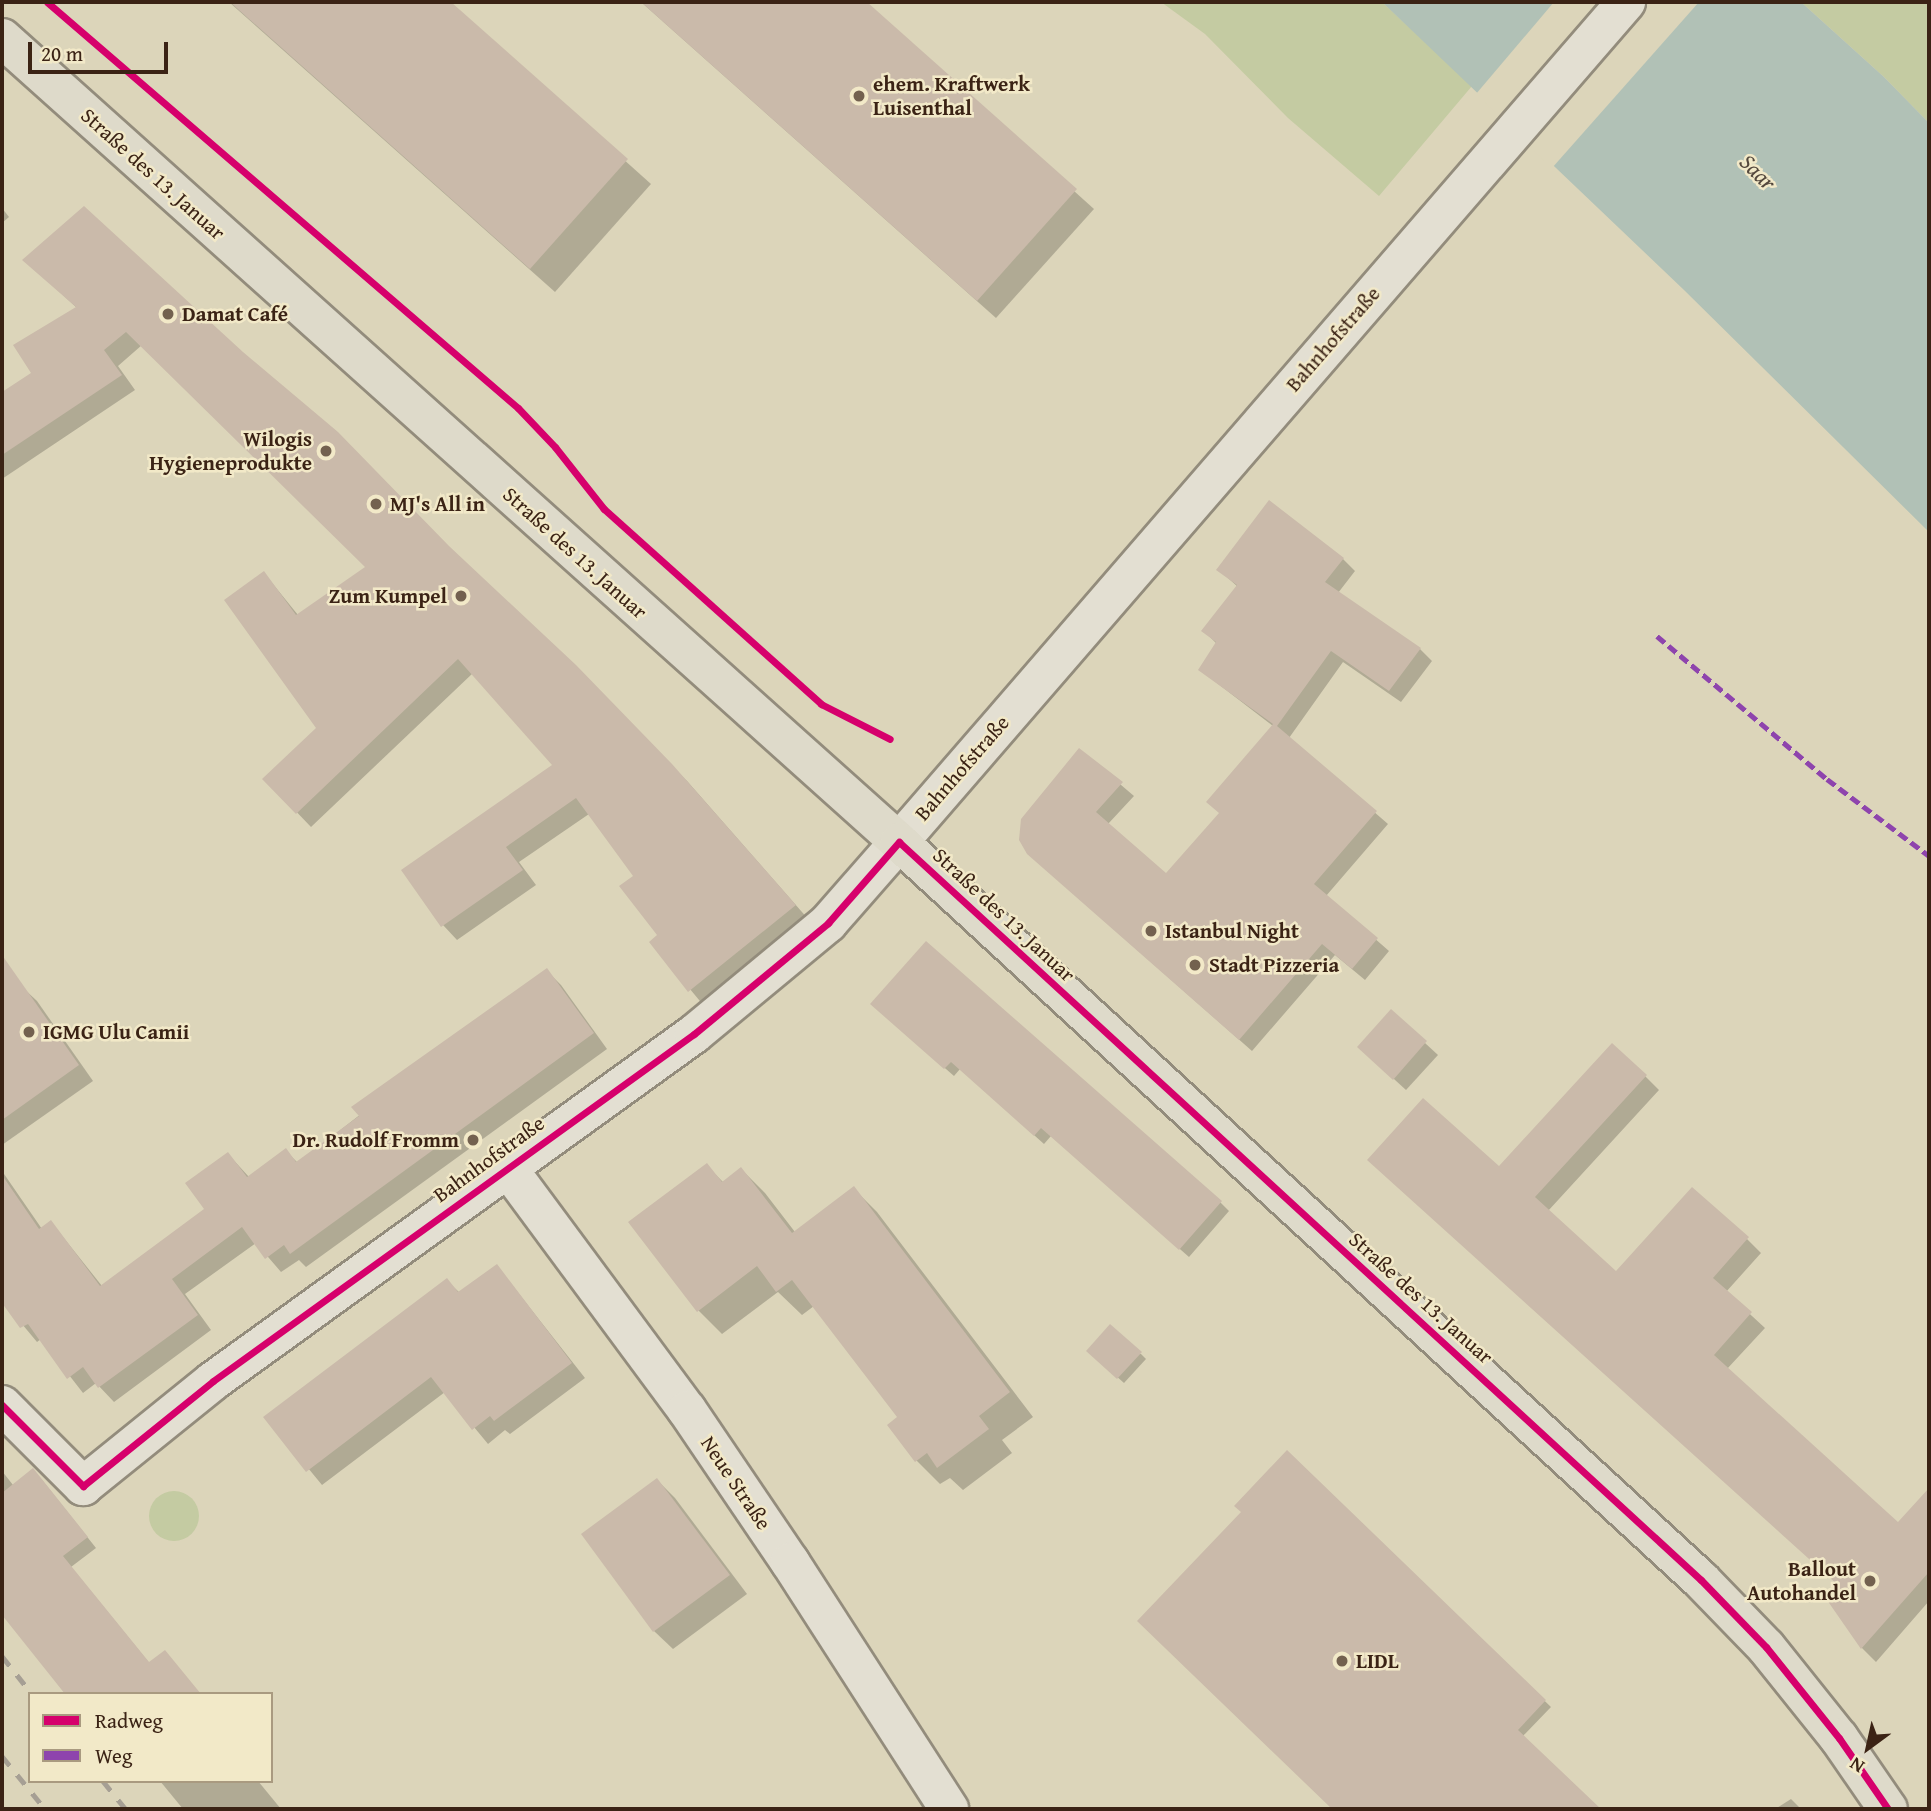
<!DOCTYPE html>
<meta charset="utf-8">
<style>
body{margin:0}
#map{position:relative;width:1931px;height:1811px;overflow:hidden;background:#dcd5ba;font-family:"Gentium Book Plus",serif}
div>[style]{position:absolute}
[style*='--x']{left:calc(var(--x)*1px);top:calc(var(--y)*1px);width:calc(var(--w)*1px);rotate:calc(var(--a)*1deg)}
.green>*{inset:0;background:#c4cba2}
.round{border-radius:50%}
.water>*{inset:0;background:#b1c1b6}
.pier>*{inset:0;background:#dcd5ba}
.shadow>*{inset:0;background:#0003}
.building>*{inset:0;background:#cabaaa}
.roads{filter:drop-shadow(2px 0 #938c7c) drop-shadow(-2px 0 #938c7c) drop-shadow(0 2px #938c7c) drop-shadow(0 -2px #938c7c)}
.minor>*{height:38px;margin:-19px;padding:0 19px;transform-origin:19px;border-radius:19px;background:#e3dfd2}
.secondary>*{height:38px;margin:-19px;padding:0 19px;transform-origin:19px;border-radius:19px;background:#e3dfd2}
.primary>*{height:38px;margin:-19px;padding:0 19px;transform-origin:19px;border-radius:19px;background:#dedaca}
.rail>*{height:5px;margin-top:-2.5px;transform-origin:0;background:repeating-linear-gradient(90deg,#a69f94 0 12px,transparent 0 24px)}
.quiet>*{height:5px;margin-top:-2.5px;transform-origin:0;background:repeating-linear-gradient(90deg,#8e44ad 0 10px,transparent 0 15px)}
.cycleway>*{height:7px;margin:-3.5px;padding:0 3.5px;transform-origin:3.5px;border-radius:3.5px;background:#d6006c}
.dots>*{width:19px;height:19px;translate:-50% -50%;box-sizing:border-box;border:4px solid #f2e9c8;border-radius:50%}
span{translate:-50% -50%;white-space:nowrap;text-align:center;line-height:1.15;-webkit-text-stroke:5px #f2e9c8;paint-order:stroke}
.poi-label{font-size:21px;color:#3b2315;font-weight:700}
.left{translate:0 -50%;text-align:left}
.right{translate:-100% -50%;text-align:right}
.street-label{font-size:21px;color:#3b2315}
.water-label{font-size:23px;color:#54483d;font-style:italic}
.frame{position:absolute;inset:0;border:4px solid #3b2315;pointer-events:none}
.legend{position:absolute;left:28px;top:1692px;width:245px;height:91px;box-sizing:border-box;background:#f2e9c8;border:2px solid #a99a80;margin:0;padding:9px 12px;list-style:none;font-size:21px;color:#3b2315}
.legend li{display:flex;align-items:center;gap:14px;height:35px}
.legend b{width:35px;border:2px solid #a99a80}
.north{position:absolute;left:1833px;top:1713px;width:70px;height:70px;-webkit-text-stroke:5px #f2e9c8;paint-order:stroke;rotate:213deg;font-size:19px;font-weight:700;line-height:28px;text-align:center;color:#3b2315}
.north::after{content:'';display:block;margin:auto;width:24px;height:32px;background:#3b2315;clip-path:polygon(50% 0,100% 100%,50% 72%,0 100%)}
.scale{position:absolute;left:28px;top:42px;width:140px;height:32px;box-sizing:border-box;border:4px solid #3b2315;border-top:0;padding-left:9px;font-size:21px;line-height:24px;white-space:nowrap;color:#3b2315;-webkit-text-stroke:5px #f2e9c8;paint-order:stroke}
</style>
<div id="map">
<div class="green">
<i style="clip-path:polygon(1161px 2px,1382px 2px,1472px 86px,1379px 196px,1288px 118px,1205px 34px)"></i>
<i style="clip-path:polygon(1801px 2px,1929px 2px,1929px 123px,1884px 77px)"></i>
<i class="round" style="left:149px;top:1491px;width:50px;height:50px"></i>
</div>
<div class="water">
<i style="clip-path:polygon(1382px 2px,1801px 2px,1884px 77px,1929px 123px,1929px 532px,1684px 290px)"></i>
</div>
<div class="pier">
<i style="clip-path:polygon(1554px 2px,1699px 2px,1552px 168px,1476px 94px)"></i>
</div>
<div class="shadow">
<i style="clip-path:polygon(229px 2px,448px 2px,651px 184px,555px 292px)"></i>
<i style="clip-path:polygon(641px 2px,864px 2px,1094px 209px,996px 318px)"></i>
<i style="clip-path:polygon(2px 208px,9px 217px,2px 223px)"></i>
<i style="clip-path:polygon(25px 260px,451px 551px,687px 781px,809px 920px,704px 1006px,651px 942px,660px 935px,635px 876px,589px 814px,519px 862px,536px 885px,457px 940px,443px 925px,555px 765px,473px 673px,311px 827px,265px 779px,318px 729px,264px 573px,298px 615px,368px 567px,142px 345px,118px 366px,135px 390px,2px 479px,2px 394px,33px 373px,77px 308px)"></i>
<i style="clip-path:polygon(1343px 559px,1355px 571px,1338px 593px,1420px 649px,1432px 661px,1401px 702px,1343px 662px,1289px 738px,1388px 824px,1326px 896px,1389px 951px,1365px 980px,1335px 955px,1252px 1051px,1042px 866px,1080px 750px,1134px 796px,1108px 824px,1166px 875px,1220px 814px,1273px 726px,1200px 670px,1217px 644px,1204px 631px,1238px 587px,1219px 570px)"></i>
<i style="clip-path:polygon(546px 970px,561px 985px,607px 1049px,306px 1267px,299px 1260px,281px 1272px,256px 1243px,185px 1294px,211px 1330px,114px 1402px,96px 1383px,83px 1393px,41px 1339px,37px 1342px,2px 1300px,2px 1171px,42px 1229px,51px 1222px,102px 1286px,207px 1209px,228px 1154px,249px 1177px,286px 1151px,298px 1163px)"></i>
<i style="clip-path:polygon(22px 987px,37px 1001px,93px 1081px,2px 1145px,2px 1001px)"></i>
<i style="clip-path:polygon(882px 1013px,1220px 1202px,1229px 1211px,1189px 1257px,1051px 1136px,1044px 1144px,960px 1069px,954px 1076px)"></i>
<i style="clip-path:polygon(1425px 1043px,1438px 1055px,1406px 1090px,1372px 1059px)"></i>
<i style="clip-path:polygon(1645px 1076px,1659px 1090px,1548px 1211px,1617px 1273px,1747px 1239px,1761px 1253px,1726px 1292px,1765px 1328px,1727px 1369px,1899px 1525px,1929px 1491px,1929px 1601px,1876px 1662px,1862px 1648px,1841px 1587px,1499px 1169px)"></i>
<i style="clip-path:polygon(706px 1165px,724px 1183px,741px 1169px,765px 1193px,795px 1232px,853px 1188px,877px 1212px,1033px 1417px,1002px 1440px,1012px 1453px,963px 1490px,950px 1478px,940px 1484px,916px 1460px,900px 1418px,814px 1306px,802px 1315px,778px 1292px,722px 1334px,698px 1310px)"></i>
<i style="clip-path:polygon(497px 1266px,585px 1378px,510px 1434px,505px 1430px,488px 1444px,445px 1392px,322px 1485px,266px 1417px,446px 1280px,460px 1293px)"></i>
<i style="clip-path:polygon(1088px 1351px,1141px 1354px,1146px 1359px,1124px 1383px)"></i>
<i style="clip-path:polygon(1287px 1453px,1551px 1707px,1522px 1737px,1596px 1807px,1593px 1809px,1334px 1809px,1139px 1621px,1243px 1512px)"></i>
<i style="clip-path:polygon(2px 1471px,13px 1485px,42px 1480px,96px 1548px,71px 1567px,150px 1664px,174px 1662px,52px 1675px,2px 1612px)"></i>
<i style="clip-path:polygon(657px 1480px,675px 1498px,747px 1594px,673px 1649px,654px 1631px)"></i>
<i style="clip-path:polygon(160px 1781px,258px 1781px,281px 1809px,183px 1809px)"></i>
<i style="clip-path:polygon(1791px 1799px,1801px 1809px,1775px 1809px)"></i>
</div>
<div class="building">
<i style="clip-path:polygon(230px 2px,451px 2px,628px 159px,530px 269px)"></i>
<i style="clip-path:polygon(641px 2px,867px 2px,1077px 189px,977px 301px)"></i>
<i style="clip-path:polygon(84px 206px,243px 352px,338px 432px,449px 546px,576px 665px,672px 764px,796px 905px,688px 992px,649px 942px,657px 935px,619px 886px,633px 876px,576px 798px,506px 847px,523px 870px,441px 927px,401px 870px,552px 765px,458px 659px,296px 814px,262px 779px,316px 728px,224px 600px,264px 571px,296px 615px,365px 567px,126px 332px,104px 350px,122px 375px,2px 455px,2px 392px,31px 373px,13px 345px,76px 307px,22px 260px)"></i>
<i style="clip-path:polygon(1269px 500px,1344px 558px,1325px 582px,1421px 648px,1389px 691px,1331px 651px,1277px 726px,1377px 811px,1314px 884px,1378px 938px,1352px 969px,1322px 944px,1239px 1040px,1027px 854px,1019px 840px,1021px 819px,1079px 748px,1123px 782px,1096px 812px,1166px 873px,1219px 813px,1206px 802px,1273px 724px,1198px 670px,1216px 642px,1201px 631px,1237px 585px,1216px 570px)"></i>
<i style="clip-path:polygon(926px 941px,1222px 1201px,1179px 1250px,1041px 1128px,1034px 1136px,951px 1062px,944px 1069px,870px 1004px)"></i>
<i style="clip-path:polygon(2px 955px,79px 1065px,2px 1120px)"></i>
<i style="clip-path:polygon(547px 968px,594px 1033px,290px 1254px,284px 1245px,265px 1259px,242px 1227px,172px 1279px,198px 1315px,98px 1388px,83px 1367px,67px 1379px,28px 1324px,20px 1328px,2px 1303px,2px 1175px,39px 1229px,51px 1220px,100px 1286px,204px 1209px,185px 1183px,228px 1152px,247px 1177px,286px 1148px,296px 1162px,359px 1116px,351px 1107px)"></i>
<i style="clip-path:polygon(1391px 1009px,1427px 1041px,1393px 1080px,1357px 1047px)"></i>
<i style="clip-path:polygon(1612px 1043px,1647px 1075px,1535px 1197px,1616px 1271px,1692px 1187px,1749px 1237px,1713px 1278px,1752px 1312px,1714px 1355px,1898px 1522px,1929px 1488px,1929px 1572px,1861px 1649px,1827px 1600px,1839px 1586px,1367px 1160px,1423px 1098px,1499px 1166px)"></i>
<i style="clip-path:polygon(707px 1163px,722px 1182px,741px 1167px,792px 1233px,854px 1186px,1010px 1392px,979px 1416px,989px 1429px,937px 1468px,927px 1453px,915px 1462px,887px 1425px,897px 1417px,792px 1280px,776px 1292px,757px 1266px,697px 1312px,628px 1222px)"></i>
<i style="clip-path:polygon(497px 1264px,572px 1363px,494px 1421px,490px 1416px,472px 1430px,431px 1377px,306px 1472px,263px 1417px,447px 1278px,458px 1292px)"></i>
<i style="clip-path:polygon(1110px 1324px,1142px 1352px,1117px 1379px,1086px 1351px)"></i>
<i style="clip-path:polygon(1287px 1450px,1546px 1700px,1518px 1730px,1601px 1809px,1332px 1809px,1137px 1621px,1241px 1512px,1234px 1506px)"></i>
<i style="clip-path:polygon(33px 1468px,88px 1537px,63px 1556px,149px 1662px,165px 1650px,201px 1694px,65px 1694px,2px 1615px,2px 1493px)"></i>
<i style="clip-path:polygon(657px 1478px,730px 1575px,653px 1632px,581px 1534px)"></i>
</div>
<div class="roads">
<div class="minor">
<i style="--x:507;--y:1167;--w:302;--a:53.5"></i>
<i style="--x:687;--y:1410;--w:184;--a:55.9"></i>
<i style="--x:790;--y:1562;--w:294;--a:57.2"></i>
<i style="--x:2;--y:1405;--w:115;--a:45"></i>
<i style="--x:83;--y:1486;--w:167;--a:-38.9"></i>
<i style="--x:213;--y:1381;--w:593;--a:-35.81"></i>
<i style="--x:694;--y:1034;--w:174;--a:-39.6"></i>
<i style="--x:828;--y:923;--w:108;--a:-48.8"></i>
</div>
<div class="secondary">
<i style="--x:899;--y:842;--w:1111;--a:-49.12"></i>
</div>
<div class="primary">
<i style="--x:2;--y:38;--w:1205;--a:41.87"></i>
<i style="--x:899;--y:842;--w:1090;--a:42.62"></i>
<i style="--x:1701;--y:1580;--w:93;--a:45.9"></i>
<i style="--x:1766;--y:1647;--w:117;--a:51.3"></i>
<i style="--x:1839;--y:1738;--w:86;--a:55.4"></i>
</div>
</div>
<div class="rail">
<i style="--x:2;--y:1656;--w:48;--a:51.7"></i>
<i style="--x:2;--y:1756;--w:68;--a:50.9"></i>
<i style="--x:103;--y:1781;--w:36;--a:51"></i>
</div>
<div class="quiet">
<i style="--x:1657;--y:636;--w:222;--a:40.1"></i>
<i style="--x:1827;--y:779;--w:128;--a:37"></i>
</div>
<div class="cycleway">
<i style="--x:47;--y:2;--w:622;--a:40.76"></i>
<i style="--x:518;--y:408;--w:54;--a:46.5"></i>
<i style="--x:555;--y:447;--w:79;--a:51.7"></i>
<i style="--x:604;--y:509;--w:292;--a:41.9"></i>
<i style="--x:821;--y:704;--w:77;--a:26.9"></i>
<i style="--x:2;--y:1405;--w:115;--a:45"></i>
<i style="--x:83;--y:1486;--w:167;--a:-38.9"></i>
<i style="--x:213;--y:1381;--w:593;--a:-35.81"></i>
<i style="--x:694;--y:1034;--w:174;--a:-39.6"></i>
<i style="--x:828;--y:923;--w:108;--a:-48.8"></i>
<i style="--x:899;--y:842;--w:1090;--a:42.62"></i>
<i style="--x:1701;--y:1580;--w:93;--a:45.9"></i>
<i style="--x:1766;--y:1647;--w:117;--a:51.3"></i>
<i style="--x:1839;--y:1738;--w:86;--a:55.4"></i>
</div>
<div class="dots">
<i style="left:859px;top:96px;background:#73614f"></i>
<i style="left:168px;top:314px;background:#73614f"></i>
<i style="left:326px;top:451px;background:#73614f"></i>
<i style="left:376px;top:504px;background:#73614f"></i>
<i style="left:461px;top:596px;background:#73614f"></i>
<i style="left:1151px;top:931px;background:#73614f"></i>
<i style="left:1195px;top:965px;background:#73614f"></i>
<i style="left:29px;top:1032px;background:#73614f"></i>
<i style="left:473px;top:1140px;background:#73614f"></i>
<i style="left:1870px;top:1581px;background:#73614f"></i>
<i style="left:1342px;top:1661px;background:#73614f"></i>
</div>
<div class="poi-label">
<span class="left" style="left:873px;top:96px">ehem. Kraftwerk<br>Luisenthal</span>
<span class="left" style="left:182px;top:314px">Damat Café</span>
<span class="right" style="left:312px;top:451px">Wilogis<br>Hygieneprodukte</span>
<span class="left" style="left:390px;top:504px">MJ's All in</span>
<span class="right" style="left:447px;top:596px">Zum Kumpel</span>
<span class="left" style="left:1165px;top:931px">Istanbul Night</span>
<span class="left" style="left:1209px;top:965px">Stadt Pizzeria</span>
<span class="left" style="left:43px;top:1032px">IGMG Ulu Camii</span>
<span class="right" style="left:459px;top:1140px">Dr. Rudolf Fromm</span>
<span class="right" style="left:1856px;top:1581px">Ballout<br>Autohandel</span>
<span class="left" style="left:1356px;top:1661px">LIDL</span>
</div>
<div class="street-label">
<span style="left:153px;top:174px;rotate:42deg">Straße des 13. Januar</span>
<span style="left:1333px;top:339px;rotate:-49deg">Bahnhofstraße</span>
<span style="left:575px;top:553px;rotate:42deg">Straße des 13. Januar</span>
<span style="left:962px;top:768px;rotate:-49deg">Bahnhofstraße</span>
<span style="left:1004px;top:915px;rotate:43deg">Straße des 13. Januar</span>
<span style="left:489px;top:1159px;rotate:-36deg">Bahnhofstraße</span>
<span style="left:1421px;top:1298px;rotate:42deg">Straße des 13. Januar</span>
<span style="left:736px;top:1483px;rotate:56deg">Neue Straße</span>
</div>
<div class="water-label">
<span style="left:1758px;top:172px;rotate:45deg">Saar</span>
</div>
<div class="frame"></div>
<ul class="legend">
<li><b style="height:9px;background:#d6006c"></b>Radweg</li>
<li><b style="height:9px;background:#8e44ad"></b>Weg</li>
</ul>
<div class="north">N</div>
<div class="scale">20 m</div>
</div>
